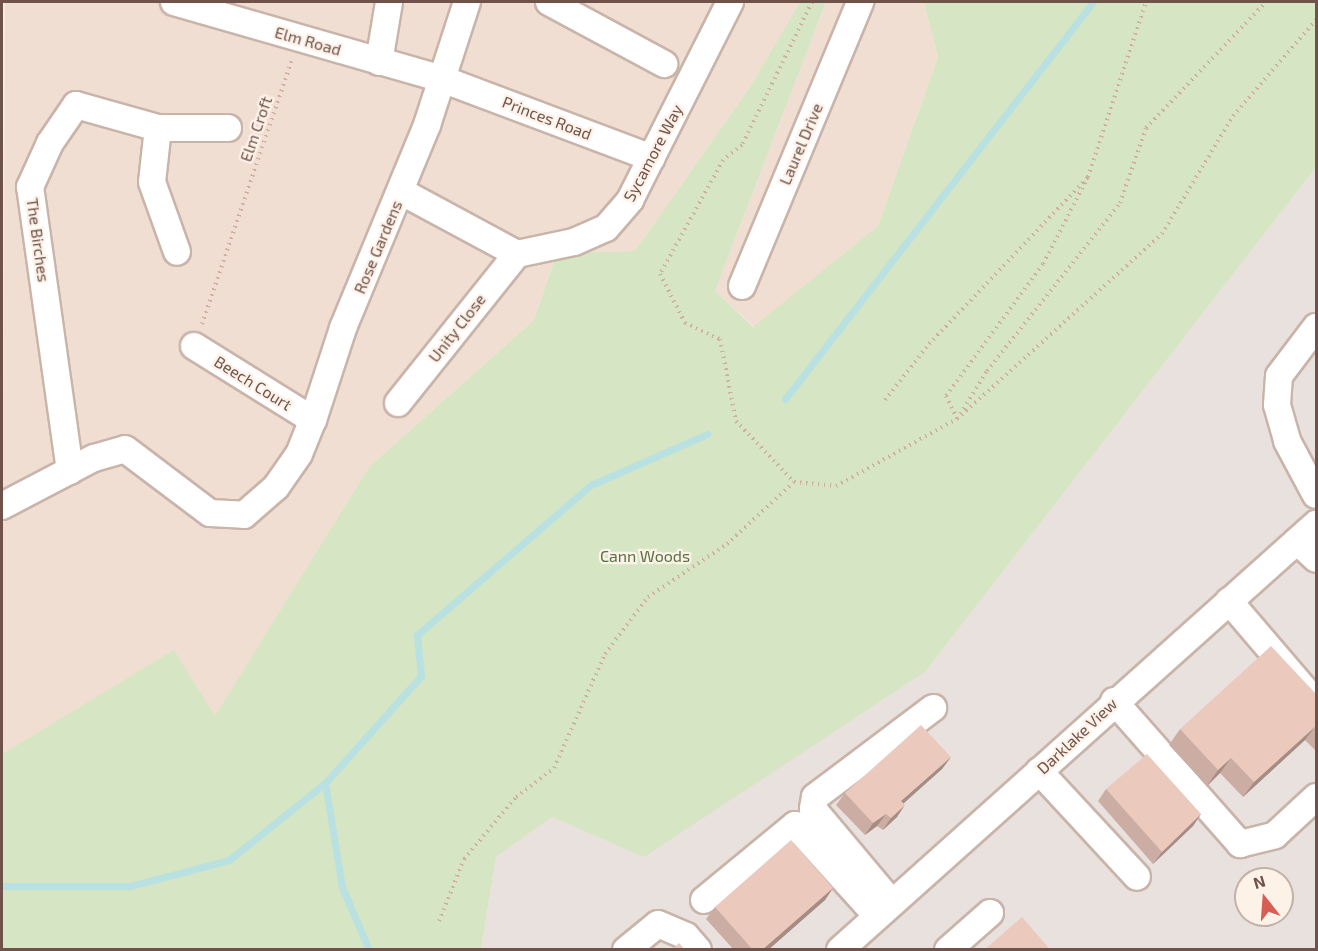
<!DOCTYPE html>
<style>
body{margin:0}
#map{position:relative;width:1318px;height:951px;overflow:hidden;background:#f9ede2;font-family:"Exo 2",sans-serif}
div>[style]{position:absolute}
[style*='--x']{left:calc(var(--x)*1px);top:calc(var(--y)*1px);width:calc(var(--w)*1px);rotate:calc(var(--a)*1deg)}
.residential>*{inset:0;background:#f0ded2}
.industrial>*{inset:0;background:#e9e1dd}
.green>*{inset:0;background:#d6e5c3}
.stream>*{height:7px;margin:-3.5px;padding:0 3.5px;transform-origin:3.5px;border-radius:3.5px;background:#b9e1e1}
.path>*{height:4px;margin-top:-2px;transform-origin:0;background:repeating-linear-gradient(90deg,#d0aca1 0 1.5px,transparent 0 6px)}
.roads{filter:drop-shadow(2px 0 #c9b4aa) drop-shadow(-2px 0 #c9b4aa) drop-shadow(0 2px #c9b4aa) drop-shadow(0 -2px #c9b4aa)}
.minor>*{height:26px;margin:-13px;padding:0 13px;transform-origin:13px;border-radius:13px;background:#fff}
.wall>*{inset:0;background:#cbada3}
.shaded-wall>*{inset:0;background:#a58d84}
.building>*{inset:0;background:#ecc9bd}
span{translate:-50% -50%;white-space:nowrap;text-align:center;line-height:1.15;-webkit-text-stroke:4.5px #fdf2e8;paint-order:stroke}
.street-label{font-size:16px;color:#6f534b}
.park-label{font-size:16px;color:#597345}
.frame{position:absolute;inset:0;border:3px solid #6f534b;pointer-events:none}
.north{position:absolute;left:1234px;top:867px;width:60px;height:60px;box-sizing:border-box;background:#fdf2e8;border:2px solid #c4b2a9;border-radius:50%;rotate:343deg;font-size:16px;font-weight:700;line-height:24px;text-align:center;color:#6f534b}
.north::after{content:'';display:block;margin:auto;width:21px;height:27px;background:#d85e53;clip-path:polygon(50% 0,100% 100%,50% 72%,0 100%)}
</style>
<div id="map">
<div class="residential">
<i style="clip-path:polygon(5px 2px,800px 2px,748px 90px,635px 251px,557px 253px,534px 320px,369px 467px,215px 717px,80px 707px,2px 754px)"></i>
<i style="clip-path:polygon(826px 2px,924px 2px,938px 57px,878px 226px,754px 327px,715px 291px)"></i>
</div>
<div class="industrial">
<i style="clip-path:polygon(evenodd,1316px 167px,1316px 949px,481px 950px,496px 857px,552px 817px,644px 856px,925px 672px,1316px 167px,1246px 879px,1282px 879px,1282px 915px,1246px 915px,1246px 879px)"></i>
</div>
<div class="green">
<i style="clip-path:polygon(800px 2px,826px 2px,715px 291px,753px 327px,878px 226px,938px 57px,924px 2px,1316px 2px,1316px 167px,925px 672px,644px 857px,552px 817px,496px 857px,481px 949px,2px 949px,2px 754px,174px 650px,215px 716px,369px 467px,534px 320px,557px 253px,635px 251px,748px 90px)"></i>
</div>
<div class="stream">
<i style="--x:785;--y:399;--w:502;--a:-52.2"></i>
<i style="--x:325;--y:783;--w:105;--a:80.7"></i>
<i style="--x:342;--y:887;--w:69;--a:66.8"></i>
<i style="--x:2;--y:886;--w:128;--a:0"></i>
<i style="--x:130;--y:886;--w:102;--a:-14.7"></i>
<i style="--x:229;--y:860;--w:123;--a:-38.7"></i>
<i style="--x:325;--y:783;--w:144;--a:-48.1"></i>
<i style="--x:421;--y:676;--w:41;--a:-95.6"></i>
<i style="--x:417;--y:635;--w:230;--a:-40.8"></i>
<i style="--x:591;--y:485;--w:127;--a:-23.7"></i>
</div>
<div class="path">
<i style="--x:812;--y:2;--w:159;--a:116.1"></i>
<i style="--x:742;--y:145;--w:24;--a:142"></i>
<i style="--x:723;--y:160;--w:130;--a:118.9"></i>
<i style="--x:660;--y:274;--w:55;--a:63"></i>
<i style="--x:685;--y:323;--w:38;--a:25"></i>
<i style="--x:720;--y:339;--w:84;--a:79"></i>
<i style="--x:736;--y:421;--w:84;--a:46.4"></i>
<i style="--x:794;--y:482;--w:42;--a:5.4"></i>
<i style="--x:836;--y:486;--w:138;--a:-29"></i>
<i style="--x:957;--y:419;--w:276;--a:-42.1"></i>
<i style="--x:1162;--y:234;--w:138;--a:-59"></i>
<i style="--x:1233;--y:116;--w:127;--a:-49.2"></i>
<i style="--x:1088;--y:177;--w:184;--a:-71.7"></i>
<i style="--x:202;--y:324;--w:280;--a:-71.2"></i>
<i style="--x:885;--y:400;--w:71;--a:-51.8"></i>
<i style="--x:929;--y:344;--w:231;--a:-46.4"></i>
<i style="--x:1088;--y:177;--w:98;--a:117.3"></i>
<i style="--x:1043;--y:264;--w:164;--a:126.3"></i>
<i style="--x:946;--y:396;--w:25;--a:64"></i>
<i style="--x:957;--y:419;--w:57;--a:-58"></i>
<i style="--x:987;--y:371;--w:214;--a:-51.6"></i>
<i style="--x:1120;--y:203;--w:79;--a:-70.9"></i>
<i style="--x:1146;--y:128;--w:174;--a:-46.4"></i>
<i style="--x:439;--y:921;--w:67;--a:-68"></i>
<i style="--x:464;--y:859;--w:81;--a:-50"></i>
<i style="--x:516;--y:797;--w:48;--a:-37.3"></i>
<i style="--x:554;--y:768;--w:125;--a:-65.9"></i>
<i style="--x:605;--y:654;--w:71;--a:-53"></i>
<i style="--x:648;--y:597;--w:95;--a:-33.9"></i>
<i style="--x:727;--y:544;--w:91;--a:-42.8"></i>
</div>
<div class="roads">
<div class="minor">
<i style="--x:174;--y:2;--w:279;--a:16"></i>
<i style="--x:442;--y:79;--w:224;--a:20.6"></i>
<i style="--x:549;--y:2;--w:131;--a:28.3"></i>
<i style="--x:379;--y:62;--w:61;--a:-80.5"></i>
<i style="--x:158;--y:128;--w:54;--a:96.3"></i>
<i style="--x:152;--y:182;--w:74;--a:70.3"></i>
<i style="--x:402;--y:192;--w:131;--a:28.3"></i>
<i style="--x:517;--y:254;--w:58;--a:-11.9"></i>
<i style="--x:574;--y:242;--w:35;--a:-24"></i>
<i style="--x:606;--y:228;--w:37;--a:-49"></i>
<i style="--x:630;--y:200;--w:222;--a:-63.2"></i>
<i style="--x:742;--y:286;--w:308;--a:-67.4"></i>
<i style="--x:1316;--y:327;--w:61;--a:127.1"></i>
<i style="--x:1279;--y:376;--w:29;--a:94"></i>
<i style="--x:1277;--y:405;--w:37;--a:74"></i>
<i style="--x:1287;--y:441;--w:61;--a:61.8"></i>
<i style="--x:194;--y:346;--w:140;--a:31.9"></i>
<i style="--x:398;--y:403;--w:191;--a:-51.4"></i>
<i style="--x:70;--y:471;--w:287;--a:-98"></i>
<i style="--x:30;--y:187;--w:48;--a:-65.6"></i>
<i style="--x:50;--y:143;--w:46;--a:-55.6"></i>
<i style="--x:76;--y:105;--w:85;--a:15.7"></i>
<i style="--x:158;--y:128;--w:70;--a:0"></i>
<i style="--x:2;--y:506;--w:104;--a:-27.6"></i>
<i style="--x:94;--y:458;--w:32;--a:-16"></i>
<i style="--x:125;--y:449;--w:106;--a:37"></i>
<i style="--x:210;--y:513;--w:34;--a:3"></i>
<i style="--x:244;--y:515;--w:43;--a:-41.2"></i>
<i style="--x:276;--y:487;--w:40;--a:-55.1"></i>
<i style="--x:299;--y:454;--w:37;--a:-68"></i>
<i style="--x:313;--y:420;--w:97;--a:-71.9"></i>
<i style="--x:343;--y:328;--w:220;--a:-67.5"></i>
<i style="--x:427;--y:125;--w:129;--a:-72"></i>
<i style="--x:1297;--y:541;--w:26;--a:43"></i>
<i style="--x:1229;--y:601;--w:134;--a:49.5"></i>
<i style="--x:1114;--y:701;--w:191;--a:48.6"></i>
<i style="--x:1240;--y:844;--w:36;--a:-14"></i>
<i style="--x:1275;--y:835;--w:56;--a:-42.8"></i>
<i style="--x:1039;--y:771;--w:144;--a:47.2"></i>
<i style="--x:704;--y:900;--w:118;--a:-39.5"></i>
<i style="--x:795;--y:825;--w:122;--a:48"></i>
<i style="--x:892;--y:903;--w:123;--a:-130"></i>
<i style="--x:813;--y:809;--w:12;--a:-81"></i>
<i style="--x:815;--y:797;--w:148;--a:-37"></i>
<i style="--x:626;--y:950;--w:41;--a:-39.1"></i>
<i style="--x:658;--y:924;--w:30;--a:23"></i>
<i style="--x:686;--y:936;--w:18;--a:49"></i>
<i style="--x:840;--y:950;--w:639;--a:-41.83"></i>
<i style="--x:948;--y:950;--w:56;--a:-41.4"></i>
</div>
</div>
<div class="wall">
<i style="clip-path:polygon(1317px 695px,1317px 752px,1305px 740px,1243px 797px,1220px 773px,1207px 786px,1169px 745px,1180px 729px)"></i>
<i style="clip-path:polygon(951px 757px,942px 769px,903px 803px,897px 817px,883px 830px,877px 826px,865px 835px,836px 805px,845px 793px)"></i>
<i style="clip-path:polygon(1106px 789px,1201px 814px,1193px 826px,1153px 864px,1098px 801px)"></i>
<i style="clip-path:polygon(833px 888px,825px 900px,768px 950px,734px 950px,706px 919px,715px 907px)"></i>
</div>
<div class="shaded-wall">
<i style="clip-path:polygon(1316px 725px,1305px 740px,1243px 797px,1254px 782px)"></i>
<i style="clip-path:polygon(951px 757px,942px 769px,893px 813px,901px 801px)"></i>
<i style="clip-path:polygon(1231px 758px,1220px 773px,1207px 786px,1218px 770px)"></i>
<i style="clip-path:polygon(905px 805px,897px 817px,883px 830px,891px 818px)"></i>
<i style="clip-path:polygon(886px 814px,877px 826px,865px 835px,873px 823px)"></i>
<i style="clip-path:polygon(1201px 814px,1193px 826px,1153px 864px,1162px 852px)"></i>
<i style="clip-path:polygon(833px 888px,825px 900px,768px 950px,762px 950px)"></i>
</div>
<div class="building">
<i style="clip-path:polygon(1271px 646px,1317px 695px,1317px 725px,1254px 782px,1231px 758px,1218px 770px,1180px 729px)"></i>
<i style="clip-path:polygon(921px 725px,951px 757px,901px 801px,905px 805px,891px 818px,886px 814px,873px 823px,845px 793px)"></i>
<i style="clip-path:polygon(1147px 754px,1201px 814px,1162px 852px,1106px 789px)"></i>
<i style="clip-path:polygon(791px 840px,833px 888px,762px 950px,753px 950px,715px 907px)"></i>
<i style="clip-path:polygon(1022px 917px,1048px 947px,1046px 950px,984px 950px)"></i>
<i style="clip-path:polygon(679px 943px,685px 950px,672px 950px)"></i>
</div>
<div class="street-label">
<span style="left:308px;top:41px;rotate:16deg">Elm Road</span>
<span style="left:547px;top:118px;rotate:21deg">Princes Road</span>
<span style="left:256px;top:129px;rotate:-71deg">Elm Croft</span>
<span style="left:801px;top:144px;rotate:-67deg">Laurel Drive</span>
<span style="left:653px;top:153px;rotate:-62deg">Sycamore Way</span>
<span style="left:38px;top:240px;rotate:82deg">The Birches</span>
<span style="left:378px;top:247px;rotate:-67deg">Rose Gardens</span>
<span style="left:457px;top:328px;rotate:-52deg">Unity Close</span>
<span style="left:253px;top:383px;rotate:32deg">Beech Court</span>
<span style="left:1077px;top:736px;rotate:-43deg">Darklake View</span>
</div>
<div class="park-label">
<span style="left:645px;top:556px">Cann Woods</span>
</div>
<div class="frame"></div>
<div class="north">N</div>
</div>
